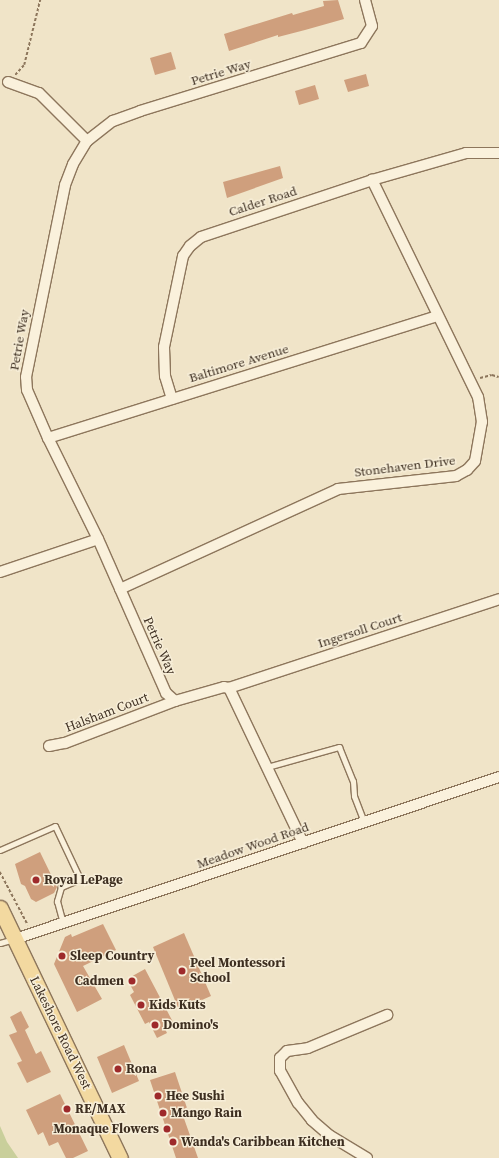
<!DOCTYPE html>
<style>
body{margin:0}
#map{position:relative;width:499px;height:1158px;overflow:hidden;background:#f0e4c8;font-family:"Source Serif 4",serif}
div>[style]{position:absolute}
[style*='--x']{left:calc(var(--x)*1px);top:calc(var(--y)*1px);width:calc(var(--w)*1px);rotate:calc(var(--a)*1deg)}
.green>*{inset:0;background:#c9cf9b}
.building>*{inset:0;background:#cf9f7d}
.path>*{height:1.5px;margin-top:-0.75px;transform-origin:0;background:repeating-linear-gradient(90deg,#8d765c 0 3px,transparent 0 5px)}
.roads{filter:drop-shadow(1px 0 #8d765c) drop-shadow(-1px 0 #8d765c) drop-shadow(0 1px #8d765c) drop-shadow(0 -1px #8d765c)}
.service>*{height:5px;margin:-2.5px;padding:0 2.5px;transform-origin:2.5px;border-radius:2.5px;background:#faf1dc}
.minor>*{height:10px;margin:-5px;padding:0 5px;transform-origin:5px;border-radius:5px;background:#faf1dc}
.primary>*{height:15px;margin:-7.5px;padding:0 7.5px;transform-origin:7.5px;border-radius:7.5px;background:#f3d9a0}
.dots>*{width:11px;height:11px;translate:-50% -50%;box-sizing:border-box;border:2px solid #f7eed8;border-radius:50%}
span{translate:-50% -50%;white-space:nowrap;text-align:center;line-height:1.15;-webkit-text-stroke:3px #f7eed8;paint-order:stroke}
.street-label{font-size:13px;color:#3d2e20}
.poi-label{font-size:13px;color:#3d2e20;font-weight:700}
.left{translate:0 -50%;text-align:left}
.right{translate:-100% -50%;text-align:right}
</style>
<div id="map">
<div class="green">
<i style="clip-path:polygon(0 1126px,7px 1142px,18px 1158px,0 1158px)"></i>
</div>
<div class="building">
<i style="clip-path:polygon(338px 0,344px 19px,305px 30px,278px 37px,278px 35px,229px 51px,224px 34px,292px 13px,293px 15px,324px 6px,323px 1px)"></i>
<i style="clip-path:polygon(171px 52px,176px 69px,155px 75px,150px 58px)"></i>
<i style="clip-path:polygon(366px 74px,369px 86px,348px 92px,344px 80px)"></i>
<i style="clip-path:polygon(315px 85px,319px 99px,299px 105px,295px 91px)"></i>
<i style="clip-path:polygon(280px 166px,283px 178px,227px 198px,223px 182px)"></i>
<i style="clip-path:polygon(40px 852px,57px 887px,54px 893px,36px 902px,31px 899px,25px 886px,21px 884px,15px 864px)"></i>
<i style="clip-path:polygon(103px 924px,116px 950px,83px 966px,102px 999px,77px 1012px,54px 964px,65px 937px,71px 934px,72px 937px)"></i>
<i style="clip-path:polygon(184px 933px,211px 996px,179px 1010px,153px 947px)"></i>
<i style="clip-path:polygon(145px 969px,174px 1024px,165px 1029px,167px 1033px,157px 1038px,149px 1022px,145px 1024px,130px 995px,134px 992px,127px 979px)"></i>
<i style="clip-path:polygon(21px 1011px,29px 1027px,25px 1030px,36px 1054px,41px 1051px,51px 1072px,27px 1083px,17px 1063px,22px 1061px,9px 1035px,17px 1032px,10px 1017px)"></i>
<i style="clip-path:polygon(124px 1045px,139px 1081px,112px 1093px,97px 1057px)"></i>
<i style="clip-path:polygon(175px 1072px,187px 1108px,181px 1110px,198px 1158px,176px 1158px,150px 1080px)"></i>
<i style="clip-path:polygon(60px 1094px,88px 1151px,73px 1158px,66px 1158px,58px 1142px,49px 1146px,43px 1132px,38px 1135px,26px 1110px)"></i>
</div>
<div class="path">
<i style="--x:15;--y:75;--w:13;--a:-48"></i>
<i style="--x:24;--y:65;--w:67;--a:-76.2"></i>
<i style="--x:480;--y:378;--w:12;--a:-14"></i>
<i style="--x:492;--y:375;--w:7;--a:16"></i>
<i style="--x:0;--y:872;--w:60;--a:62.2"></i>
</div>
<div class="roads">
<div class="service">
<i style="--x:267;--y:767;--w:75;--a:-15.5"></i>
<i style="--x:339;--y:747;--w:37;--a:68"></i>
<i style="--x:353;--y:781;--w:15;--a:86"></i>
<i style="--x:354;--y:796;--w:28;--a:69"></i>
<i style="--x:0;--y:850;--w:60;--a:-23.6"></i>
<i style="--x:55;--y:826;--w:59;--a:64.7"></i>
<i style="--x:80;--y:879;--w:21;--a:157"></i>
<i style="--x:61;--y:887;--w:15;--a:106"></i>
<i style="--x:57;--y:901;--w:23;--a:75"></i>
<i style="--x:0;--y:943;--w:15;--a:-16"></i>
</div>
<div class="minor">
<i style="--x:8;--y:82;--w:33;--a:20"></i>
<i style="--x:39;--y:93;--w:68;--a:45"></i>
<i style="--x:172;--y:399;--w:24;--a:-107"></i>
<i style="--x:165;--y:376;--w:29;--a:-92"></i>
<i style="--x:164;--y:347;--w:93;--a:-78.2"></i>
<i style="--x:183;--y:256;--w:12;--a:-55"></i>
<i style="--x:190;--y:246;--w:14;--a:-39"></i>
<i style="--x:201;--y:237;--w:180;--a:-18.4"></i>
<i style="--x:372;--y:180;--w:98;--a:-16"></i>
<i style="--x:466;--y:153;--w:33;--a:0"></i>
<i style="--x:48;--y:438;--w:408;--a:-17.4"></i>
<i style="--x:0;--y:572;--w:103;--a:-18.6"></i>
<i style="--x:120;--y:589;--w:240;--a:-24.6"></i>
<i style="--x:338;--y:489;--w:119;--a:-6.3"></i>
<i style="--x:456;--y:476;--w:13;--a:-29"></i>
<i style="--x:467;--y:470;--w:12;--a:-48"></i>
<i style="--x:475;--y:461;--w:40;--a:-80"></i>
<i style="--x:482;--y:422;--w:25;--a:-99"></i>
<i style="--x:478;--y:397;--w:242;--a:-116"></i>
<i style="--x:229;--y:688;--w:284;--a:-18.2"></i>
<i style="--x:49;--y:746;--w:16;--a:-11"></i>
<i style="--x:65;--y:743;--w:118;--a:-20.9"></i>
<i style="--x:303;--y:843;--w:172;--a:-115.5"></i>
<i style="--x:229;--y:688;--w:5;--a:-169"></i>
<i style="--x:224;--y:687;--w:51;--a:164.1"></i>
<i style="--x:175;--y:701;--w:12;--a:-138"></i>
<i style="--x:166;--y:693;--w:168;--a:-113.8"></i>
<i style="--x:98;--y:539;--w:113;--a:-116.3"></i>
<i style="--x:48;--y:438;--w:52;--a:-113.6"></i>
<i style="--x:27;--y:390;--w:13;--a:-94"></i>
<i style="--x:26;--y:377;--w:196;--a:-78.5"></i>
<i style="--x:65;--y:185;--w:22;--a:-69"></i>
<i style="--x:73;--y:164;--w:27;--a:-59"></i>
<i style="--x:87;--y:141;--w:33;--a:-38"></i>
<i style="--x:113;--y:121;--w:29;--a:-20"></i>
<i style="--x:140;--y:111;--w:231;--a:-17.1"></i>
<i style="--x:361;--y:43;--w:20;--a:-57"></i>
<i style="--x:372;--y:26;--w:27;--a:-105"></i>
<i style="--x:15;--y:939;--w:510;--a:-18.51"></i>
<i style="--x:367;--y:1158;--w:44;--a:-148.8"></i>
<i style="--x:329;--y:1135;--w:23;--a:-139"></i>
<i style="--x:312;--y:1120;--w:22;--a:-129"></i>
<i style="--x:298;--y:1103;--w:37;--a:-119"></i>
<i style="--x:280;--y:1071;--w:13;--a:-90"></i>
<i style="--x:280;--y:1058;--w:10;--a:-45"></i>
<i style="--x:287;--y:1051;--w:21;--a:-8"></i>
<i style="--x:308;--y:1048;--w:86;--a:-22.7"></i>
</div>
<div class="primary">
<i style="--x:0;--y:908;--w:277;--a:64.4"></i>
</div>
</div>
<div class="dots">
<i style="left:36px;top:880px;background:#9e2a2b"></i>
<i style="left:62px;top:956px;background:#9e2a2b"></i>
<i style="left:182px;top:971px;background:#9e2a2b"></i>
<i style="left:132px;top:981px;background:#9e2a2b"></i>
<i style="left:141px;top:1005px;background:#9e2a2b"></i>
<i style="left:155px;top:1025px;background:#9e2a2b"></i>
<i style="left:118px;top:1069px;background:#9e2a2b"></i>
<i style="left:158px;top:1096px;background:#9e2a2b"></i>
<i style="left:67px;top:1109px;background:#9e2a2b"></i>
<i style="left:163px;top:1113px;background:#9e2a2b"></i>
<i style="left:167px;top:1129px;background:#9e2a2b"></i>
<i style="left:173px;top:1142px;background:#9e2a2b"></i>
</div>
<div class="street-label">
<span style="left:221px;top:73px;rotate:-17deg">Petrie Way</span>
<span style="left:263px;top:202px;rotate:-18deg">Calder Road</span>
<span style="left:20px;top:340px;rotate:-80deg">Petrie Way</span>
<span style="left:239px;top:364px;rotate:-17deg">Baltimore Avenue</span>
<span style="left:405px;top:467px;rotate:-7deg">Stonehaven Drive</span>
<span style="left:360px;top:631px;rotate:-18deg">Ingersoll Court</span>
<span style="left:159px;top:646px;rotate:66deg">Petrie Way</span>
<span style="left:107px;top:713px;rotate:-21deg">Halsham Court</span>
<span style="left:253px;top:846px;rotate:-19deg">Meadow Wood Road</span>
<span style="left:60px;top:1033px;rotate:64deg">Lakeshore Road West</span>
</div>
<div class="poi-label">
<span class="left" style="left:44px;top:880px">Royal LePage</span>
<span class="left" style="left:70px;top:956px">Sleep Country</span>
<span class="left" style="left:190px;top:971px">Peel Montessori<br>School</span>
<span class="right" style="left:124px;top:981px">Cadmen</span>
<span class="left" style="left:149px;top:1005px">Kids Kuts</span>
<span class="left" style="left:163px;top:1025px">Domino's</span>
<span class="left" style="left:126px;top:1069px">Rona</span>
<span class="left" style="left:166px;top:1096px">Hee Sushi</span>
<span class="left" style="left:75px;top:1109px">RE/MAX</span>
<span class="left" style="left:171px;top:1113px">Mango Rain</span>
<span class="right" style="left:159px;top:1129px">Monaque Flowers</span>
<span class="left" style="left:181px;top:1142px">Wanda's Caribbean Kitchen</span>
</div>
</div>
